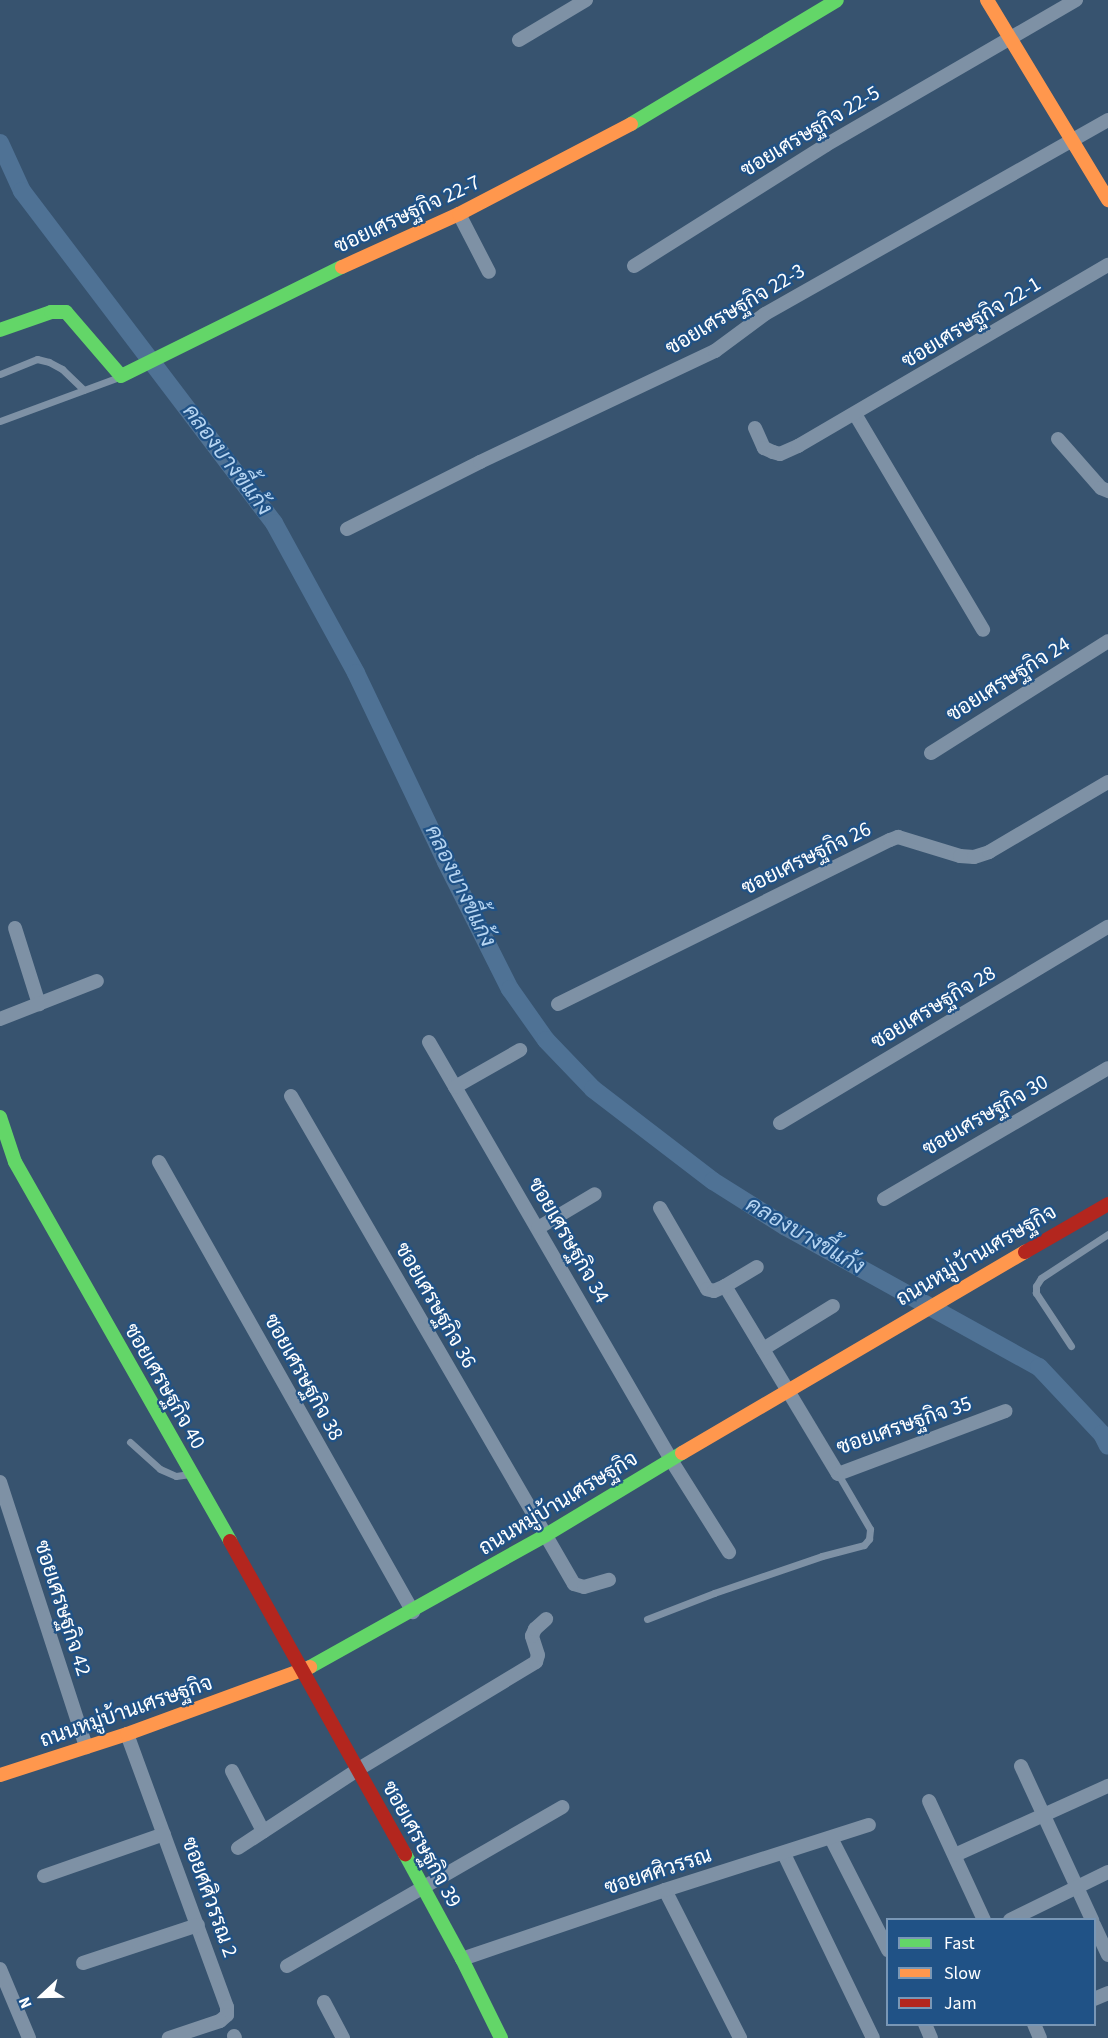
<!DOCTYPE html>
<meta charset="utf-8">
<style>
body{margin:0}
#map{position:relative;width:1108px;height:2038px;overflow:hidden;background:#37536f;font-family:"Source Sans 3",Sarabun,sans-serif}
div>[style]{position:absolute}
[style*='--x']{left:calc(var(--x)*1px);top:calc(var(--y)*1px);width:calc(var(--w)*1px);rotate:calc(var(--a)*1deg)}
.canal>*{height:18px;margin:-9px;padding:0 9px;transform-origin:9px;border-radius:9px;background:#4f7295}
.lane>*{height:7px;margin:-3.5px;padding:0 3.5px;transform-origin:3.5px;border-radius:3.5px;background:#7e91a5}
.street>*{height:14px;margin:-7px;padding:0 7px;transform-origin:7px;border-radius:7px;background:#7e91a5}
.fast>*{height:14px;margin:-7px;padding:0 7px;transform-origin:7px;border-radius:7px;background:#63d668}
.slow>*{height:14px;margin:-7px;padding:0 7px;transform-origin:7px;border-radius:7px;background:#ff974d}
.jam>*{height:14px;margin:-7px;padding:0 7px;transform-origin:7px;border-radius:7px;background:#b3261e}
span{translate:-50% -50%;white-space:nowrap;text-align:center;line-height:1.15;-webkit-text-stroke:4.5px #205286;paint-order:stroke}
.street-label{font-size:21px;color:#fff}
.water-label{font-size:22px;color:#b5d4f1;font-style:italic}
.legend{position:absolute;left:886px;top:1918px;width:210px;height:108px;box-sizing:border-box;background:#205286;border:2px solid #7997b6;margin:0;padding:8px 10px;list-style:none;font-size:18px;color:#fff}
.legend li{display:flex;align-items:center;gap:12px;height:30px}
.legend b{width:30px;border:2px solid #7997b6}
.north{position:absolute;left:12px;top:1966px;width:60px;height:60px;-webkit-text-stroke:4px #205286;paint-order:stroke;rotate:248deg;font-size:16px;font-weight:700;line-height:24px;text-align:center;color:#fff}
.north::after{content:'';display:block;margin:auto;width:21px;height:27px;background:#fff;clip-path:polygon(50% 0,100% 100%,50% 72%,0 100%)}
</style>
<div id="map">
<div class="canal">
<i style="--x:0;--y:143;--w:53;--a:65.4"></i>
<i style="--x:22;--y:191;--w:417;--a:52.8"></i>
<i style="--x:274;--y:523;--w:171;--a:61.3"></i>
<i style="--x:356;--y:673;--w:209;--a:64.5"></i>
<i style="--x:446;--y:862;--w:142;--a:63.3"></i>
<i style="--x:510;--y:989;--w:62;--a:54.8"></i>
<i style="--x:546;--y:1040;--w:68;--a:46.2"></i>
<i style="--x:593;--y:1089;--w:151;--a:37.5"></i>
<i style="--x:713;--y:1181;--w:86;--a:32.2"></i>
<i style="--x:786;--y:1227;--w:289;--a:29"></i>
<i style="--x:1039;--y:1367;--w:92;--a:46.8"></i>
<i style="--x:1102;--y:1434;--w:13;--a:63"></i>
</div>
<div class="lane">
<i style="--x:0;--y:374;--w:40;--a:-22"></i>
<i style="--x:37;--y:359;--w:12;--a:14"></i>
<i style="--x:49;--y:362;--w:15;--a:28"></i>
<i style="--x:62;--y:369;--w:30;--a:44"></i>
<i style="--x:0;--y:421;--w:127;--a:-20.3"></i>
<i style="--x:1071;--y:1346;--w:64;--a:-123.4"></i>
<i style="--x:1036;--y:1293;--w:7;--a:-90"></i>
<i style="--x:1036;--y:1286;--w:9;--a:-58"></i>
<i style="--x:1041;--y:1278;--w:80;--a:-33.3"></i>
<i style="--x:130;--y:1442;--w:40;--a:42"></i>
<i style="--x:160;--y:1469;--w:17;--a:24"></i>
<i style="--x:176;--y:1476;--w:14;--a:-8"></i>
<i style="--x:647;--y:1619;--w:72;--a:-21.2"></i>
<i style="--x:714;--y:1593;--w:114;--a:-18.9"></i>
<i style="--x:822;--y:1556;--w:43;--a:-14.7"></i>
<i style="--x:864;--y:1545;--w:8;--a:-50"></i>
<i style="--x:869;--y:1539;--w:10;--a:-84"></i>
<i style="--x:870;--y:1529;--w:64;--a:-120.2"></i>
</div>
<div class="street">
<i style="--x:519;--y:40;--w:78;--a:-30.8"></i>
<i style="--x:459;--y:214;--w:65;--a:62.7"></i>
<i style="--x:634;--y:266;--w:227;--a:-32.2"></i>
<i style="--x:826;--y:145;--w:289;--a:-30.1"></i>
<i style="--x:855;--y:414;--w:251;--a:59.3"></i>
<i style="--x:755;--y:428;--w:22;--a:66"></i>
<i style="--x:764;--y:448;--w:10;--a:24"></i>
<i style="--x:773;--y:452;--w:7;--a:16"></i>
<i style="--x:780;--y:454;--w:20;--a:-24"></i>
<i style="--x:798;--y:446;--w:359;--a:-30.3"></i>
<i style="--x:1058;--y:439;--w:65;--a:48.7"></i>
<i style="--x:1101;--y:488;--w:8;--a:23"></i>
<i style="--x:347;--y:529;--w:149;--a:-26.7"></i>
<i style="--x:480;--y:462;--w:260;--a:-25.3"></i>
<i style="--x:715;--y:351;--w:62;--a:-36.5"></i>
<i style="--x:765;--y:314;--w:394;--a:-29.5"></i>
<i style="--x:931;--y:753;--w:209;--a:-32.3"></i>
<i style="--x:15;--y:928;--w:80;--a:72.5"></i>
<i style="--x:558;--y:1004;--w:370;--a:-26.3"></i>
<i style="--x:890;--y:840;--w:9;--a:-21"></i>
<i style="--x:898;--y:837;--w:65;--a:17"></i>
<i style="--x:960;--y:856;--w:14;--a:4"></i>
<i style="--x:974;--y:857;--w:16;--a:-18"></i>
<i style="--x:989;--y:852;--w:138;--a:-30.5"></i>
<i style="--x:0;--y:1019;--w:104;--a:-21.4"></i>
<i style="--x:429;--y:1042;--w:483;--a:59.9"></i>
<i style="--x:671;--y:1460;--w:109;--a:57.8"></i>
<i style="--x:455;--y:1087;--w:75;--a:-29.6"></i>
<i style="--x:291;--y:1096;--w:564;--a:59.89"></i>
<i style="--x:574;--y:1584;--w:10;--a:17"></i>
<i style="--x:584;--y:1587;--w:26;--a:-16"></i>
<i style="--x:780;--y:1123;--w:382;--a:-30.9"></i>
<i style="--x:159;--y:1162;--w:517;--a:60.56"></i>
<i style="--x:884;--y:1199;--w:259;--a:-30.3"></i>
<i style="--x:660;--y:1208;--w:94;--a:59.9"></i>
<i style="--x:707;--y:1289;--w:7;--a:16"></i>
<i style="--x:714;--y:1291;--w:12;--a:-24"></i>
<i style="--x:725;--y:1286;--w:219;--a:59"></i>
<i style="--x:838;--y:1474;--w:179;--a:-20.6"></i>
<i style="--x:538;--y:1228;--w:66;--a:-30.8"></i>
<i style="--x:725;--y:1286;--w:37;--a:-31"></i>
<i style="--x:763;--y:1349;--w:82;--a:-31.6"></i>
<i style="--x:0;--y:1482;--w:279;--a:72"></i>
<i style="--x:127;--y:1734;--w:291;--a:69.9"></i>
<i style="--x:227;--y:2007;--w:8;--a:90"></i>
<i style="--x:227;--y:2015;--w:9;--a:139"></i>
<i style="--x:220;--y:2021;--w:54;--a:161.6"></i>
<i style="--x:1021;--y:1766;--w:170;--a:65.2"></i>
<i style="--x:232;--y:1771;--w:68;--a:62.7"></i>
<i style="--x:929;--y:1801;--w:131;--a:65.2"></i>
<i style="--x:831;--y:1838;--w:126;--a:63"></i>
<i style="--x:238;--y:1848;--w:142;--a:-33.2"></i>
<i style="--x:357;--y:1770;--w:209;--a:-31.1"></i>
<i style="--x:536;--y:1662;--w:7;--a:-74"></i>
<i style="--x:538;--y:1655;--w:20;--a:-108"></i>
<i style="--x:532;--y:1636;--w:8;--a:-67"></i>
<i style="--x:535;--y:1629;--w:15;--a:-42"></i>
<i style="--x:784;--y:1854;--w:204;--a:64.2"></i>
<i style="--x:955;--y:1855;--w:168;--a:-24.3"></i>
<i style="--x:44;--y:1876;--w:127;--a:-19.3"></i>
<i style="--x:665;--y:1890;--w:166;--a:63.1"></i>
<i style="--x:1010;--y:1920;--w:109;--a:-26.1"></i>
<i style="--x:1094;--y:1925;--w:33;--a:65"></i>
<i style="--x:462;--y:1959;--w:214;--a:-18.8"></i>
<i style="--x:665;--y:1890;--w:214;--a:-17.7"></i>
<i style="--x:83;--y:1963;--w:121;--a:-18.3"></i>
<i style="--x:287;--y:1966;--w:318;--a:-30"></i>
<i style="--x:0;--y:1969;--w:75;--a:67.2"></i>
<i style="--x:1094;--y:1999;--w:15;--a:-23"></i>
<i style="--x:324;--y:2002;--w:41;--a:62.2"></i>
<i style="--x:925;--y:2024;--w:15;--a:67"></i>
<i style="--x:1034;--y:2024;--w:15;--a:67"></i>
<i style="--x:234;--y:2036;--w:2;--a:63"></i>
</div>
<div class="fast">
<i style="--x:631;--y:124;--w:240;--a:-31"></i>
<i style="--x:0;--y:330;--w:54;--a:-19.4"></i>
<i style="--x:51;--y:312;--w:15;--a:0"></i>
<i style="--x:66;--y:312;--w:84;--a:49.3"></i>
<i style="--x:121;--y:376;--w:246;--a:-26.3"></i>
<i style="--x:0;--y:1117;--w:47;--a:71.6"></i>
<i style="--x:15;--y:1162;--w:436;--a:60.4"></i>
<i style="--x:310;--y:1667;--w:270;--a:-29.2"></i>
<i style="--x:546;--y:1535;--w:159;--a:-31.1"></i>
<i style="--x:405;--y:1854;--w:119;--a:61.5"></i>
<i style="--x:462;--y:1959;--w:88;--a:63.7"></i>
</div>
<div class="slow">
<i style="--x:987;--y:0;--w:234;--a:58.8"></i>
<i style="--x:342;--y:267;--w:128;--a:-24.4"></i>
<i style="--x:459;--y:214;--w:194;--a:-27.6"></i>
<i style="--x:682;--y:1453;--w:398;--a:-30.4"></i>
<i style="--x:0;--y:1775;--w:133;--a:-17.9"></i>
<i style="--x:127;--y:1734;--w:195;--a:-20.1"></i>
</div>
<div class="jam">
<i style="--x:1025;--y:1252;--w:96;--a:-30"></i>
<i style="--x:230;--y:1541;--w:359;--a:60.8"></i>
</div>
<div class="street-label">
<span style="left:810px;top:131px;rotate:-31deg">ซอยเศรษฐกิจ 22-5</span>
<span style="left:407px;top:214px;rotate:-25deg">ซอยเศรษฐกิจ 22-7</span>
<span style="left:735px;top:309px;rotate:-31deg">ซอยเศรษฐกิจ 22-3</span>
<span style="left:971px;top:322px;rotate:-31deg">ซอยเศรษฐกิจ 22-1</span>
<span style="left:1008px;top:679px;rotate:-32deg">ซอยเศรษฐกิจ 24</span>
<span style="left:806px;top:858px;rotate:-26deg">ซอยเศรษฐกิจ 26</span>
<span style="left:933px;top:1007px;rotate:-31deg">ซอยเศรษฐกิจ 28</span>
<span style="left:985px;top:1115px;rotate:-30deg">ซอยเศรษฐกิจ 30</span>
<span style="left:569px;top:1240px;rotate:60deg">ซอยเศรษฐกิจ 34</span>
<span style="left:976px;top:1255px;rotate:-30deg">ถนนหมู่บ้านเศรษฐกิจ</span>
<span style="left:436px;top:1305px;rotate:60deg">ซอยเศรษฐกิจ 36</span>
<span style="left:304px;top:1377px;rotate:61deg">ซอยเศรษฐกิจ 38</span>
<span style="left:165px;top:1386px;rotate:60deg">ซอยเศรษฐกิจ 40</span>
<span style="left:904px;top:1425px;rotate:-19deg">ซอยเศรษฐกิจ 35</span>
<span style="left:558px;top:1503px;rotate:-31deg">ถนนหมู่บ้านเศรษฐกิจ</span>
<span style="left:63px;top:1608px;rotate:72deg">ซอยเศรษฐกิจ 42</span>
<span style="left:126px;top:1711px;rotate:-19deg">ถนนหมู่บ้านเศรษฐกิจ</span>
<span style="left:422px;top:1844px;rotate:61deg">ซอยเศรษฐกิจ 39</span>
<span style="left:658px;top:1871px;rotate:-18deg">ซอยศศิวรรณ</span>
<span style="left:210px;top:1897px;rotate:70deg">ซอยศศิวรรณ 2</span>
</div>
<div class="water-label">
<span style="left:227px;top:460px;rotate:53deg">คลองบางขี้แก้ง</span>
<span style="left:460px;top:886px;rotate:64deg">คลองบางขี้แก้ง</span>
<span style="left:805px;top:1236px;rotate:30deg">คลองบางขี้แก้ง</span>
</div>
<ul class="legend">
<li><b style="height:8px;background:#63d668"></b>Fast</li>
<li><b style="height:8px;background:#ff974d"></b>Slow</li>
<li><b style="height:8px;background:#b3261e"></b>Jam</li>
</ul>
<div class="north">N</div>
</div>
